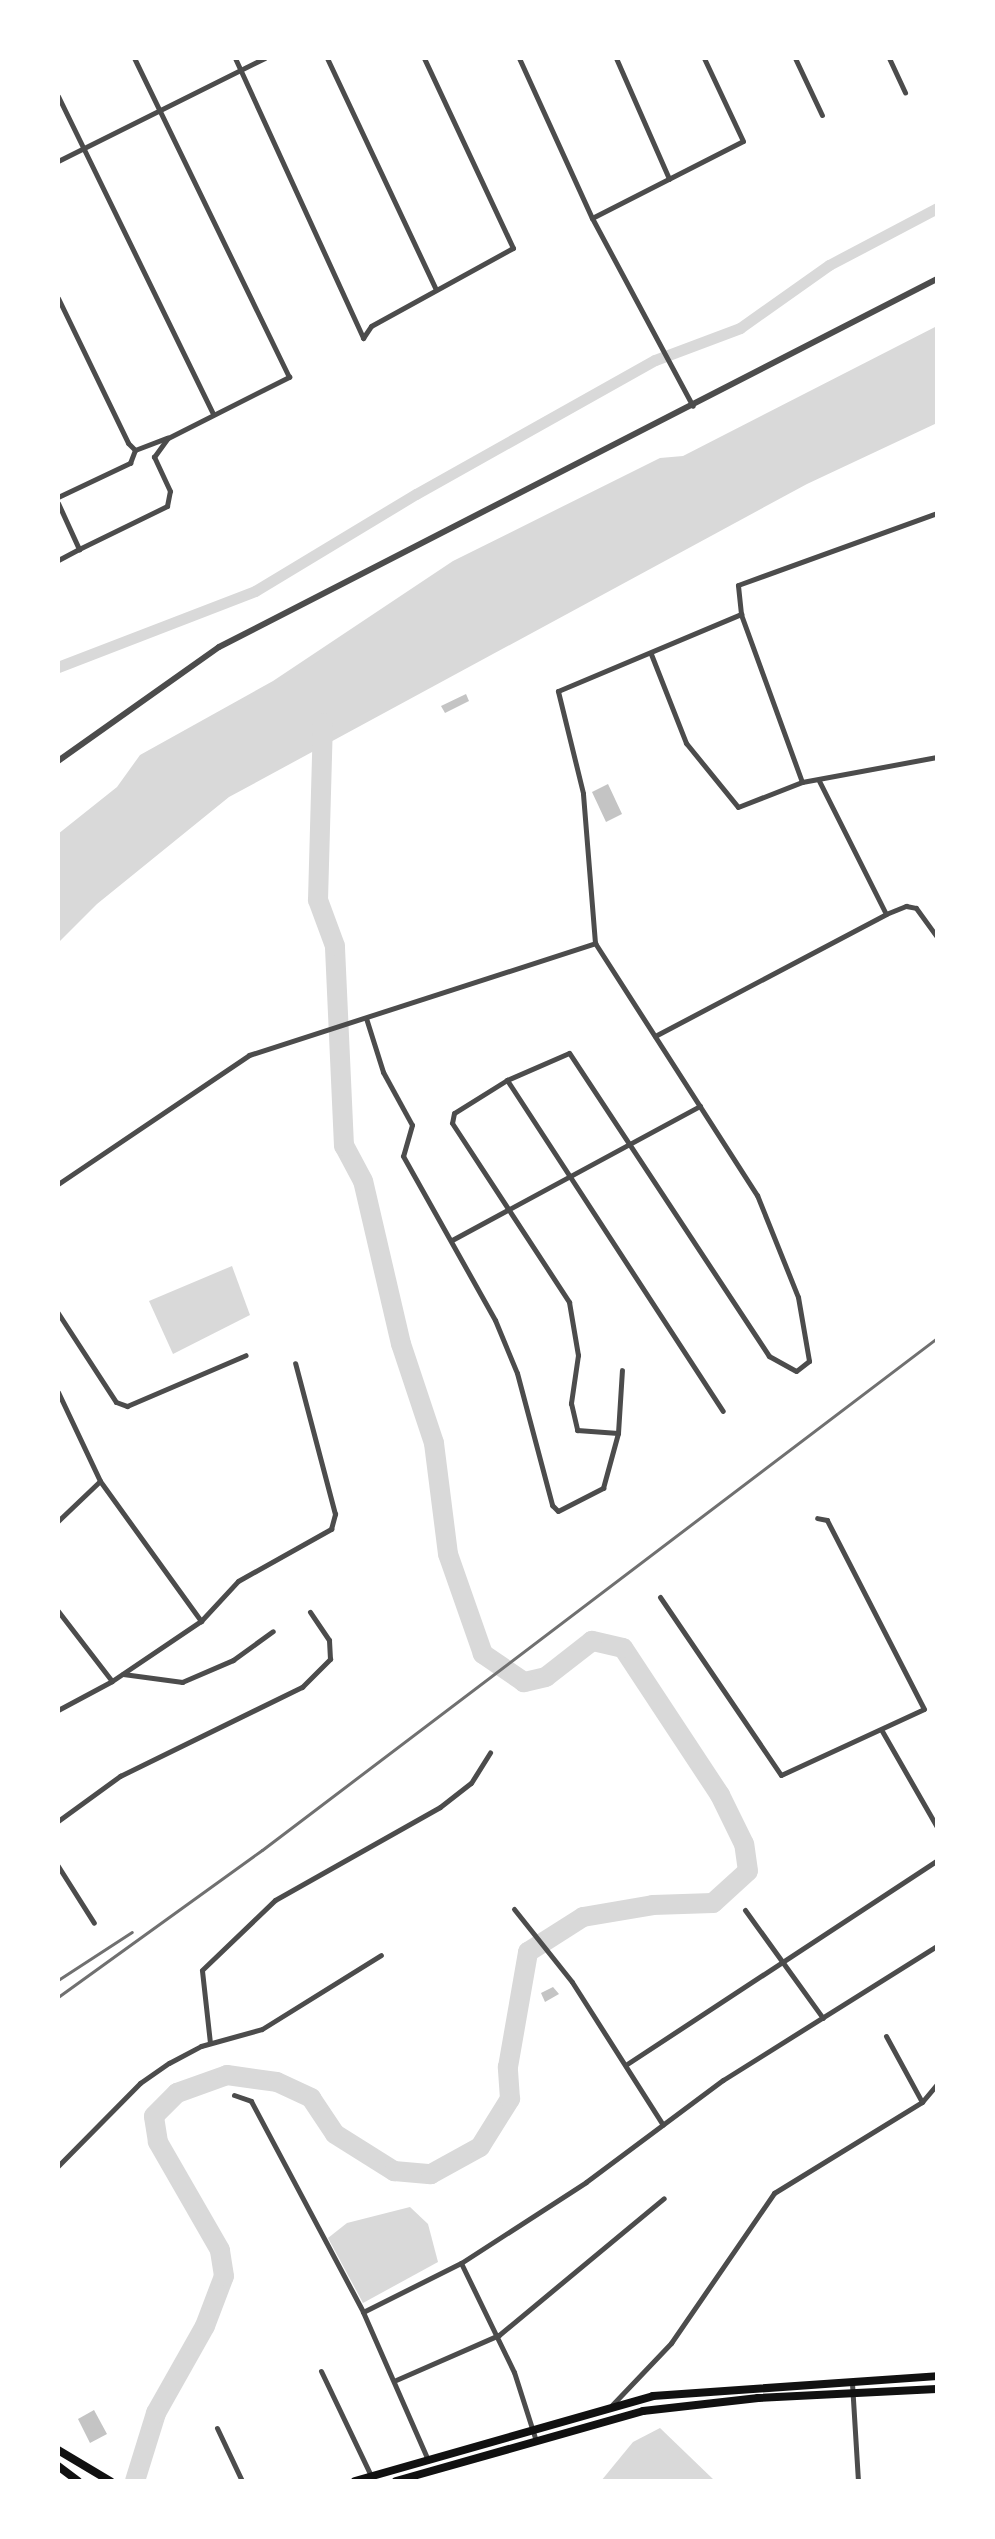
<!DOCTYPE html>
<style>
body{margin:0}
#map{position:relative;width:995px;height:2539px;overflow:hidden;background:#fff;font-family:"Varela Round",sans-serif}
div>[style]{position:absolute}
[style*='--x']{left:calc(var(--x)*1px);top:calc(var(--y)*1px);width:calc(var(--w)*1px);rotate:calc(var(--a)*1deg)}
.water>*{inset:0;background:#d9d9d9}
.canal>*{height:11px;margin:-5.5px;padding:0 5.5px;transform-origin:5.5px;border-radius:5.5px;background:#d9d9d9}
.river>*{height:20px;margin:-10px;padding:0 10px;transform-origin:10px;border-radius:10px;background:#d9d9d9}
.building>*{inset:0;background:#c4c4c4}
.minor>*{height:5px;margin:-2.5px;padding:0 2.5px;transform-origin:2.5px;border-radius:2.5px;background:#4c4c4c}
.tertiary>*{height:6px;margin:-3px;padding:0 3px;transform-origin:3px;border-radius:3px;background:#4c4c4c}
.trunk>*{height:8px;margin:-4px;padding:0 4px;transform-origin:4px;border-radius:4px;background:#111}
.rail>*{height:3px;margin:-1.5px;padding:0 1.5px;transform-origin:1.5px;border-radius:1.5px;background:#707070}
span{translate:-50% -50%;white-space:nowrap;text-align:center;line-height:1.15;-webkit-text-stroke:7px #fff;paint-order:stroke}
.frame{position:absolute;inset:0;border:60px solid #fff;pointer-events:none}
</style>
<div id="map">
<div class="water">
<i style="clip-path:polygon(937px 326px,937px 423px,807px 484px,229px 797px,97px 904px,58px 943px,58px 834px,117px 787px,140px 755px,273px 681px,453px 561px,660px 458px,683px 456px)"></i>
<i style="clip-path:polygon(232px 1266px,250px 1315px,173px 1354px,149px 1301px)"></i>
<i style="clip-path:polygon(410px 2207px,428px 2224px,438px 2262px,363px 2303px,328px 2238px,347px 2223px)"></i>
<i style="clip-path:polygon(660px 2428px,715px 2481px,601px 2481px,633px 2442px)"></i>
</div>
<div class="canal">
<i style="--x:58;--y:667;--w:211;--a:-21.1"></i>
<i style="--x:255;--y:591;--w:188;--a:-31.1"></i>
<i style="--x:416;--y:494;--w:274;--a:-29.3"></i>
<i style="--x:655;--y:360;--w:91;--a:-20.6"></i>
<i style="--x:740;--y:328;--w:109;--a:-35.3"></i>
<i style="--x:829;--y:265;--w:122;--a:-27.8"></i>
</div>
<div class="river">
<i style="--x:135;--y:2481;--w:71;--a:-72.8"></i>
<i style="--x:156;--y:2413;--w:100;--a:-60.6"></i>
<i style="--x:205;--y:2326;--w:53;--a:-69.2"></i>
<i style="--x:224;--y:2276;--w:26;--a:-99"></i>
<i style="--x:220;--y:2250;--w:125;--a:-119.9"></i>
<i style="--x:158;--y:2142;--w:26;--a:-99"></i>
<i style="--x:154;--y:2116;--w:33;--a:-45"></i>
<i style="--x:177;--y:2093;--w:53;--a:-19.8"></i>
<i style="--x:227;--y:2075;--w:50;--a:8"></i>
<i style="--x:277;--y:2082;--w:38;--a:25"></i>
<i style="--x:311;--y:2098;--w:43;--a:56.3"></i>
<i style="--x:335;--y:2134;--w:70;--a:32.1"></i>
<i style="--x:394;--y:2171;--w:37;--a:5"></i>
<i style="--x:431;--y:2174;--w:56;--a:-28.9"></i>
<i style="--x:480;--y:2147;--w:57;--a:-58"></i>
<i style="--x:510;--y:2099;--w:32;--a:-94"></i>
<i style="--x:508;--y:2067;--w:117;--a:-80.1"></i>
<i style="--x:528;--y:1952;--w:65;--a:-32.5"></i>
<i style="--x:583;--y:1917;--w:71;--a:-9.7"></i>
<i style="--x:653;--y:1905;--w:60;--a:-1.9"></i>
<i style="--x:713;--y:1903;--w:47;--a:-42.4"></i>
<i style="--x:748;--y:1871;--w:27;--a:-98"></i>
<i style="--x:744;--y:1844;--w:55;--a:-116.1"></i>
<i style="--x:720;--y:1795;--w:176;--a:-123.4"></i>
<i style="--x:623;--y:1648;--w:32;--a:-167"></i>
<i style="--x:592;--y:1641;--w:58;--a:142"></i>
<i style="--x:546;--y:1677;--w:23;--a:167"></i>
<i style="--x:524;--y:1682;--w:50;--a:-145.7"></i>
<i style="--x:483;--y:1654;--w:106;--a:-109.3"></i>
<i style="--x:448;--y:1554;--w:112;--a:-97.2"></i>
<i style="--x:434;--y:1443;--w:104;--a:-108.4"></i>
<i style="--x:401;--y:1344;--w:167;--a:-103.1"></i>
<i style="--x:363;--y:1181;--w:40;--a:-118"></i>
<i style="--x:344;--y:1146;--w:200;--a:-92.6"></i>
<i style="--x:335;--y:946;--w:49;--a:-110.3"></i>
<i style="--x:318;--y:900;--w:177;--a:-88.4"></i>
</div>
<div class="building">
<i style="clip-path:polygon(466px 694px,469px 701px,445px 713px,441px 706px)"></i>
<i style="clip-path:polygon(608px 784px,622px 814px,606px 822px,592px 792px)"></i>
<i style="clip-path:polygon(553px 1987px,559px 1994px,545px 2002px,541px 1993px)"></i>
<i style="clip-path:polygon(94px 2410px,107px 2434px,90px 2443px,78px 2419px)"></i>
</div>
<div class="minor">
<i style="--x:235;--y:58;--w:308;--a:65.4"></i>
<i style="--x:363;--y:338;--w:14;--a:-56"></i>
<i style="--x:371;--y:326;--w:162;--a:-28.8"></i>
<i style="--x:513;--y:248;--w:210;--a:-115.1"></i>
<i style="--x:327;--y:58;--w:256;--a:64.8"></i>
<i style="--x:519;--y:58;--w:176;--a:65.5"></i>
<i style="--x:592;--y:218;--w:169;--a:-27"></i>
<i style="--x:743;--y:141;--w:92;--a:-115.2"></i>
<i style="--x:616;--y:58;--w:132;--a:66.3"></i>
<i style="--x:795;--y:58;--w:63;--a:64.7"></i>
<i style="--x:889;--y:58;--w:38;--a:65"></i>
<i style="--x:58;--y:96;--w:354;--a:64"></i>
<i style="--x:58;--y:161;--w:231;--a:-26.5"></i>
<i style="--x:592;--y:218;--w:213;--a:61.8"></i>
<i style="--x:58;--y:298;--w:161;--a:64.2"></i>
<i style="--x:128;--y:443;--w:10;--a:45"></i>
<i style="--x:135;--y:450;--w:34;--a:-21"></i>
<i style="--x:58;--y:497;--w:80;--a:-25.3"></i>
<i style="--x:130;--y:463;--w:14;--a:-69"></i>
<i style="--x:58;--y:503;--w:51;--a:65.5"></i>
<i style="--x:79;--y:549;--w:24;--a:152"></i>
<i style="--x:79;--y:549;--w:98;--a:-26"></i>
<i style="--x:167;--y:506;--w:15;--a:-79"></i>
<i style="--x:170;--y:491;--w:38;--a:-115"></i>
<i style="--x:154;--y:457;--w:24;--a:-54"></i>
<i style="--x:168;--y:438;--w:136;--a:-26.8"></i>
<i style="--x:289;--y:377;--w:355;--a:-115.9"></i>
<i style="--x:651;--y:654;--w:96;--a:68.5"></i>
<i style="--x:686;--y:743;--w:82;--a:50.9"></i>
<i style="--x:738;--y:807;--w:69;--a:-21.3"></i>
<i style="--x:802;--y:782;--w:137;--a:-10.5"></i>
<i style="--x:802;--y:782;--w:179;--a:-110"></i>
<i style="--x:741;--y:614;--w:29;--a:-96"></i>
<i style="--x:738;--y:585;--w:212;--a:-19.9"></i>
<i style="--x:886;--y:914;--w:22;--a:-22"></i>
<i style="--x:906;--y:906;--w:10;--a:11"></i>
<i style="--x:916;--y:908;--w:36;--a:54"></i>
<i style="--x:595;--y:943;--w:150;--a:-94.6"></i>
<i style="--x:583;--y:793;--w:105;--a:-103.8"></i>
<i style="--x:558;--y:691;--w:199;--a:-22.8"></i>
<i style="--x:366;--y:1018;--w:57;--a:72.5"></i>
<i style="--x:383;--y:1072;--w:60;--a:61.3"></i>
<i style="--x:412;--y:1125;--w:32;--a:106"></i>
<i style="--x:403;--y:1156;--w:188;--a:60.7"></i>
<i style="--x:495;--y:1320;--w:57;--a:67.5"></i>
<i style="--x:517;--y:1373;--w:137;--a:75.1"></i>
<i style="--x:552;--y:1505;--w:8;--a:45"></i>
<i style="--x:558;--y:1511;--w:51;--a:-27.1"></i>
<i style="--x:603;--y:1488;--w:57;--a:-74.7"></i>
<i style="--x:618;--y:1433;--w:63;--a:-86.4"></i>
<i style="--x:655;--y:1036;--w:261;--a:-27.8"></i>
<i style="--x:886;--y:914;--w:149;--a:-116.7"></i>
<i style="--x:507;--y:1080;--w:395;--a:56.9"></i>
<i style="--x:58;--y:1184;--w:230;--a:-34"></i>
<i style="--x:249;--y:1055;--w:364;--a:-17.9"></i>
<i style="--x:595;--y:943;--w:300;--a:57.3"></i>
<i style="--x:757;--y:1195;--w:110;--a:68.1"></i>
<i style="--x:798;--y:1297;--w:65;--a:80.2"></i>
<i style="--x:809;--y:1361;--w:16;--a:142"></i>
<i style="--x:796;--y:1371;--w:31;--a:-151"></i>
<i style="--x:769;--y:1356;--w:363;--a:-123.4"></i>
<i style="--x:569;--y:1053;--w:68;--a:156.5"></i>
<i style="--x:507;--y:1080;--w:62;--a:148.1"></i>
<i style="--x:454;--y:1113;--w:10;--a:101"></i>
<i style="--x:452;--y:1123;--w:214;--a:56.8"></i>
<i style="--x:569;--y:1302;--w:54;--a:80.4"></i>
<i style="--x:578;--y:1355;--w:49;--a:98.3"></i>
<i style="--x:571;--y:1403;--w:28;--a:77"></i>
<i style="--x:577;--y:1430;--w:41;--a:4.2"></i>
<i style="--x:452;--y:1240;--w:282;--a:-28.4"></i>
<i style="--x:58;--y:1313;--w:106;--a:56.9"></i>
<i style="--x:116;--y:1402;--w:12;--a:20"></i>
<i style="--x:127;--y:1406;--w:129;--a:-23.2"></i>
<i style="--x:58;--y:1392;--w:98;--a:64.7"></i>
<i style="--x:100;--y:1481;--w:173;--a:54.2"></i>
<i style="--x:58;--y:1521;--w:58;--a:-43.6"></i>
<i style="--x:660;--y:1597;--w:215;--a:55.8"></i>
<i style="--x:781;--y:1775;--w:157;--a:-24.8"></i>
<i style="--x:924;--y:1709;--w:212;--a:-117.2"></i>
<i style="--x:827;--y:1520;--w:10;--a:-169"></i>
<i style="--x:58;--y:1611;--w:88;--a:52.4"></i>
<i style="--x:123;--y:1674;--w:60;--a:7.7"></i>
<i style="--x:182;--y:1682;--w:56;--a:-23.3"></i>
<i style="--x:233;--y:1660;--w:49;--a:-35.9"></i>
<i style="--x:58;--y:1710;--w:61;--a:-28.2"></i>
<i style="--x:112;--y:1681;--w:107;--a:-34"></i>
<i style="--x:201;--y:1621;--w:54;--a:-47.2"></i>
<i style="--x:238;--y:1581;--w:107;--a:-29.2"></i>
<i style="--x:331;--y:1529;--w:16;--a:-75"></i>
<i style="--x:335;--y:1514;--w:156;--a:-104.8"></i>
<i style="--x:882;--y:1731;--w:111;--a:60.2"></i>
<i style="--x:58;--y:1821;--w:77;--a:-36"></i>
<i style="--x:120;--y:1776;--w:203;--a:-26.1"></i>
<i style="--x:302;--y:1687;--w:40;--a:-45"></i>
<i style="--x:330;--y:1659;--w:19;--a:-93"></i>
<i style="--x:329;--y:1640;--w:34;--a:-124"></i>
<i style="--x:58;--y:1866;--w:67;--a:57.7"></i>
<i style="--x:514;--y:1909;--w:93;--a:51.5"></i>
<i style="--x:572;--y:1982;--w:169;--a:57.5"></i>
<i style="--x:745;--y:1910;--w:133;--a:54.2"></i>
<i style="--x:886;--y:2036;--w:75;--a:61.4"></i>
<i style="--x:210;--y:2043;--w:73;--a:-96.3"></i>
<i style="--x:202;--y:1970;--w:101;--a:-43.8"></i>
<i style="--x:275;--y:1900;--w:189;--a:-29.4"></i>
<i style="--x:440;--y:1807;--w:39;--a:-38"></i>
<i style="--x:471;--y:1783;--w:36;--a:-58"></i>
<i style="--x:627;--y:2064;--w:371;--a:-33.3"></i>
<i style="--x:234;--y:2095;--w:18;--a:19"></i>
<i style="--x:251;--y:2101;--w:239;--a:62"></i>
<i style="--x:363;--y:2312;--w:162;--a:66.3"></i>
<i style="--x:58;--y:2166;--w:117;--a:-45.3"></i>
<i style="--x:140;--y:2083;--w:35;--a:-35"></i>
<i style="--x:169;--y:2063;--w:36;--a:-28"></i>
<i style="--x:201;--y:2046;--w:63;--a:-15.6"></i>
<i style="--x:262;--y:2029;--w:140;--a:-31.9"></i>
<i style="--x:461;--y:2263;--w:121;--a:64.1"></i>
<i style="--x:514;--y:2372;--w:72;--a:72.3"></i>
<i style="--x:363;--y:2312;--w:110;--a:-26.6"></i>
<i style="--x:461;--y:2263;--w:149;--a:-32.9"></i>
<i style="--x:586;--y:2182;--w:171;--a:-36.7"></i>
<i style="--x:723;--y:2080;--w:252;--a:-32.1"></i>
<i style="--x:321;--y:2371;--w:116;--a:64.5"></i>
<i style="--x:396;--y:2380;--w:112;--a:-23.6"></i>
<i style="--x:499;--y:2335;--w:214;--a:-39.7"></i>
<i style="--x:852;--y:2383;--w:98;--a:86.5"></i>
<i style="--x:612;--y:2405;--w:86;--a:-46.4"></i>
<i style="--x:671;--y:2343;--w:182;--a:-55.5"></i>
<i style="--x:774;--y:2193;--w:174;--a:-31.6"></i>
<i style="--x:922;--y:2102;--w:23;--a:-50"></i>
<i style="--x:217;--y:2428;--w:59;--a:64.7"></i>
</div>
<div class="tertiary">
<i style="--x:58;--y:761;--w:197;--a:-35.3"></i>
<i style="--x:219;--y:647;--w:807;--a:-27.14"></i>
</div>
<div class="trunk">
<i style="--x:58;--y:2450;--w:61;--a:30.8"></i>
<i style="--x:58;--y:2466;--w:25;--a:37"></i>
<i style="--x:355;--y:2481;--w:310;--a:-15.9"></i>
<i style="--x:653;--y:2396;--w:285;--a:-4"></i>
<i style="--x:396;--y:2481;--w:257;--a:-15.8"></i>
<i style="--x:643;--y:2411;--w:116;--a:-6.4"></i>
<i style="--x:758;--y:2398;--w:179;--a:-2.9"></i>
</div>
<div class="rail">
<i style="--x:58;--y:1980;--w:88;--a:-33"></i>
<i style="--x:58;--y:1997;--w:251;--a:-35.8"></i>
<i style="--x:262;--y:1850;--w:847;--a:-37.18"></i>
</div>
<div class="frame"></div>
</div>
